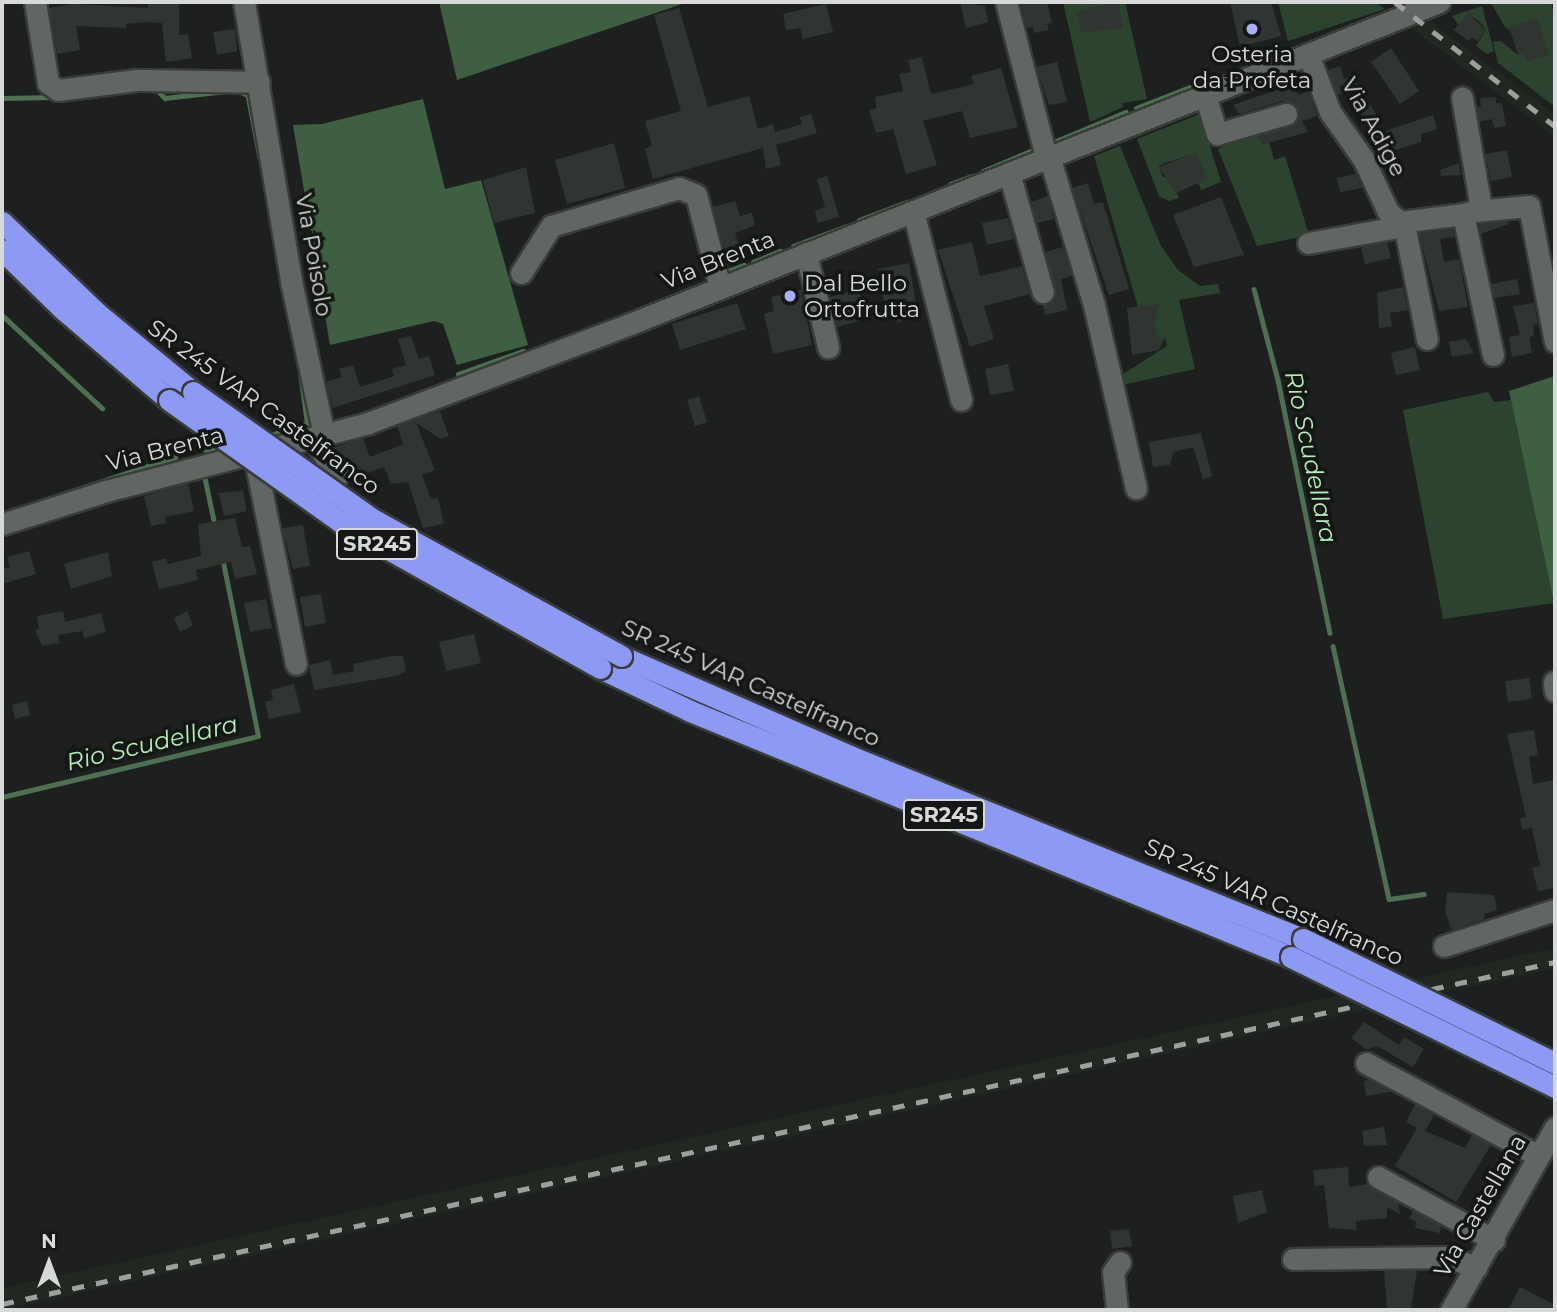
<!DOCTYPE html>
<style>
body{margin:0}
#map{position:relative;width:1557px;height:1312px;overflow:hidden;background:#1d201e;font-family:Montserrat,sans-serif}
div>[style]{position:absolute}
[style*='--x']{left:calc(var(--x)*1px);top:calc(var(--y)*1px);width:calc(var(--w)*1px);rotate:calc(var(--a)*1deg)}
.built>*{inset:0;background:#202821}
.green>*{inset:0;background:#2c442f}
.forest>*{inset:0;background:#3e5f42}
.stream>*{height:4.5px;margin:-2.25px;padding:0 2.25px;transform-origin:2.25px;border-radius:2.25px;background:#4d6f52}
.building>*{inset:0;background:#313532}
.roads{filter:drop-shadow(2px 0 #3a3c3a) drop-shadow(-2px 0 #3a3c3a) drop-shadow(0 2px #3a3c3a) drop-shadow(0 -2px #3a3c3a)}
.minor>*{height:21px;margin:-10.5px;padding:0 10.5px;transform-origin:10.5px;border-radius:10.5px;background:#626662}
.highway>*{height:21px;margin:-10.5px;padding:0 10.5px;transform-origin:10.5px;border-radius:10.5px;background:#8d9af5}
.rail>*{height:4.5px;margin-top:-2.25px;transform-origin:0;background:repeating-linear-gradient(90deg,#9da09e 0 12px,transparent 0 24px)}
.bridges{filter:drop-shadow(2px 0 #3a3c3a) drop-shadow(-2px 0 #3a3c3a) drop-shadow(0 2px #3a3c3a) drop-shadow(0 -2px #3a3c3a)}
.highway-bridge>*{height:21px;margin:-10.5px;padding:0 10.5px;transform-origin:10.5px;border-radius:10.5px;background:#8d9af5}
.dots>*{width:19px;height:19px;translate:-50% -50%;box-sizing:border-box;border:4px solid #141714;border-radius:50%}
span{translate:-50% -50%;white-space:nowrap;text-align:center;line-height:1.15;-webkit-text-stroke:7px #141714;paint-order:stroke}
.shield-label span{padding:2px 5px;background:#141714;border:2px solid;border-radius:5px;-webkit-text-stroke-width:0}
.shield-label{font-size:21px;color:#d7dad8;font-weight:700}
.poi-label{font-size:23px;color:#d7dad8}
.left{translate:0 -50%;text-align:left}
.street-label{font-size:23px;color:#d7dad8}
.water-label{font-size:24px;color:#b4edbb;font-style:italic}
.frame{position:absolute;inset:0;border:4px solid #d7dad8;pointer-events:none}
.north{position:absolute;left:14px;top:1228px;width:70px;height:70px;-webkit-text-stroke:5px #141714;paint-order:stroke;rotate:0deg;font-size:19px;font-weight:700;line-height:28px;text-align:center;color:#d7dad8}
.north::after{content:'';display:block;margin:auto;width:24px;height:32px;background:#d7dad8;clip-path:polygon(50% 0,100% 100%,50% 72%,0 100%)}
</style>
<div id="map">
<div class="built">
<i style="clip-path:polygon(1427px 19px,1555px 114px,1555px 137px,1410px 27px)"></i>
<i style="clip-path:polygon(1555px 948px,1555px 968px,2px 1310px,2px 1288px)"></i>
</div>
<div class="green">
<i style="clip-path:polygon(1063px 2px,1125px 2px,1147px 99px,1122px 103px,1123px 107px,1090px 122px)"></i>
<i style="clip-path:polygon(1278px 2px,1375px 2px,1385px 9px,1288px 41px)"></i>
<i style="clip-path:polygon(1551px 2px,1555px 18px,1555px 107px,1498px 63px,1493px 42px,1501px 41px,1518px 55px,1524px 53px,1527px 61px,1548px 55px,1505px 27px,1491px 3px)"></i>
<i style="clip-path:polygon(1482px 6px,1494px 51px,1487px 54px,1476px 46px,1486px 30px,1482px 24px,1468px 13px,1460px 27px,1452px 16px)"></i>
<i style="clip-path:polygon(1200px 114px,1221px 182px,1201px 190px,1198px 183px,1206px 179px,1196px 153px,1165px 163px,1159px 166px,1163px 177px,1169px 177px,1179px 198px,1169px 201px,1159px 196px,1137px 139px)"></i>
<i style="clip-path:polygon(1255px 134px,1263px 144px,1269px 142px,1274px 160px,1285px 156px,1309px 235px,1257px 246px,1218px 149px)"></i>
<i style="clip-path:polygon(1120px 146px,1161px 246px,1178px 270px,1200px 286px,1218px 284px,1220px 293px,1179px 300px,1195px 369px,1118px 386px,1117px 378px,1167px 346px,1165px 337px,1158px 338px,1138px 307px,1094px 156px)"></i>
<i style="clip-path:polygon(1488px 392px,1494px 402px,1511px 400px,1554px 603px,1443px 619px,1403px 410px)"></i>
</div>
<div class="forest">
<i style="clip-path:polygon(439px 2px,688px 2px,457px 80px)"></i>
<i style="clip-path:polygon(423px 99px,445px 189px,481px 180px,528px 345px,457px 365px,443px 324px,434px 321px,330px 345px,293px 125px,322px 124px)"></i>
<i style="clip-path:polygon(1555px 376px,1555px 603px,1554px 603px,1509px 391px)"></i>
</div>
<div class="stream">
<i style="--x:156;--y:89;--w:13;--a:45"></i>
<i style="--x:165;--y:98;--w:61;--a:-6.5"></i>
<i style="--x:238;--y:91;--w:11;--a:22"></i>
<i style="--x:248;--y:95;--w:64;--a:79.2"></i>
<i style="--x:85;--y:97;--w:22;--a:-8"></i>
<i style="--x:2;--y:98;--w:53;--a:-1.1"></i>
<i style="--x:1136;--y:108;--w:58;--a:-21.3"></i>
<i style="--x:1049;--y:144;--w:83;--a:-22.6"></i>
<i style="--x:983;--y:171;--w:56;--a:-22.9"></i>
<i style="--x:950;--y:184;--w:23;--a:-20"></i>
<i style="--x:859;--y:220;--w:51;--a:-20.6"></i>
<i style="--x:793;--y:246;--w:58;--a:-20.3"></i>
<i style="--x:753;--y:262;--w:29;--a:-22"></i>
<i style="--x:728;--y:271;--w:17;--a:-21"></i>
<i style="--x:1254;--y:289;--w:94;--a:75.2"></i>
<i style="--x:1278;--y:380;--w:258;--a:78.4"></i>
<i style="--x:2;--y:315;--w:137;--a:42.9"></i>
<i style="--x:458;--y:374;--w:69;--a:-19.5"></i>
<i style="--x:268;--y:436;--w:41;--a:-18.4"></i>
<i style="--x:307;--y:423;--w:50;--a:-98"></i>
<i style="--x:205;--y:450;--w:16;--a:-14"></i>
<i style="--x:205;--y:478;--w:48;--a:78"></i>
<i style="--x:26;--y:506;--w:157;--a:-18.2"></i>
<i style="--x:1333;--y:646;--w:259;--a:77.5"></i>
<i style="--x:1389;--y:899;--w:35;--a:-8"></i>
<i style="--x:2;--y:797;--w:263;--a:-13.4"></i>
<i style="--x:258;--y:736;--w:182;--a:-101.4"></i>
</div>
<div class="building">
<i style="clip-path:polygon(179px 2px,179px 35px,188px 34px,192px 58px,166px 62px,162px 23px,149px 22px,126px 24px,126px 28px,76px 26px,80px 50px,57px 54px,49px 8px,73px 4px,148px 8px,147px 3px)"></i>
<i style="clip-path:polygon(960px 2px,985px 6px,988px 22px,966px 28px)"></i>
<i style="clip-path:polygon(1047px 2px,1052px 23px,1047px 24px,1049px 30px,1034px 33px,1033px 27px,1026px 28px,1021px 4px)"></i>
<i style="clip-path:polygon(1118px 2px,1123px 28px,1082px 33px,1076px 11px)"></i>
<i style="clip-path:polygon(1230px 2px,1271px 2px,1281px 36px,1240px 47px)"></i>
<i style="clip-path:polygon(826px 4px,833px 32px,803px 39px,800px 28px,786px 30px,783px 14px)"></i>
<i style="clip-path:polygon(679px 8px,708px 107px,749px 96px,758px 129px,773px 124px,775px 132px,802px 124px,800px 117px,811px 114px,817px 133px,776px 145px,781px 165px,766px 169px,763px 148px,653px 179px,645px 149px,652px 146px,645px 121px,681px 111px,654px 15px)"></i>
<i style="clip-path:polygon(1468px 13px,1486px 30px,1478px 41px,1472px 37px,1469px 41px,1454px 30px)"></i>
<i style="clip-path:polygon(1538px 18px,1549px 55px,1527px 61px,1524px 53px,1518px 55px,1509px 27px)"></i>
<i style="clip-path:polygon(235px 29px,237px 51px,217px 55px,213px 32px)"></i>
<i style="clip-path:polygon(1391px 48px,1419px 91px,1400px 104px,1371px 62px)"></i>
<i style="clip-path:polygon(922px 57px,931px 94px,974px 84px,971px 76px,1001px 68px,1018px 127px,970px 138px,962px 111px,923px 121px,937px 165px,906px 174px,893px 129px,876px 133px,869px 110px,876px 108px,875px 97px,903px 91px,899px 74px,911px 72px,908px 60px)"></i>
<i style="clip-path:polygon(1057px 62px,1067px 102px,1049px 105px,1036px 67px)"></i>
<i style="clip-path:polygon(1340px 66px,1344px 79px,1353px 77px,1379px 119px,1368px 126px,1349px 91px,1337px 95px,1328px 70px)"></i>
<i style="clip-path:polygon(1294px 84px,1298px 95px,1308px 91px,1317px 116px,1302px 121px,1308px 132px,1263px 144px,1257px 136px,1296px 123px,1296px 105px,1282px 101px,1240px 114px,1233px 105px)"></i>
<i style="clip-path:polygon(1496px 97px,1496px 103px,1502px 103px,1506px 126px,1494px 128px,1492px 119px,1479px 122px,1477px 107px,1481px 106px,1480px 98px)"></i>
<i style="clip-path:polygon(1433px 115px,1437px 129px,1421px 134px,1421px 142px,1377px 156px,1370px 146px,1377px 145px,1373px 135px)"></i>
<i style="clip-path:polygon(614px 143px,625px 188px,567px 204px,555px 160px)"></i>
<i style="clip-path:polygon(1507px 150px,1512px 177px,1491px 181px,1485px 154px)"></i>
<i style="clip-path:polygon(1197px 152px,1207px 179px,1176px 193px,1159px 167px)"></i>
<i style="clip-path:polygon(1459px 163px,1461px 175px,1441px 176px,1440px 170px)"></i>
<i style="clip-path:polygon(526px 167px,535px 213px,494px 223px,483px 180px)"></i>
<i style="clip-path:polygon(1356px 174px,1362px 188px,1340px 192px,1337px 178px)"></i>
<i style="clip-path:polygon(827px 176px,839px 217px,818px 223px,815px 211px,825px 207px,817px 179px)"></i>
<i style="clip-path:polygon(1088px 183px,1094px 204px,1103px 202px,1129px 289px,1109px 295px,1072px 188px)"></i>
<i style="clip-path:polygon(1048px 196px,1054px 219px,1037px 223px,1031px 202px)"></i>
<i style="clip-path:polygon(1221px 197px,1244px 255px,1194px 267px,1173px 215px)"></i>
<i style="clip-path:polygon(735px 201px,740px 216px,752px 213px,755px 225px,735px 233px,741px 251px,726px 256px,713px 207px)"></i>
<i style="clip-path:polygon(1008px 218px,1014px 239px,987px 245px,982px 223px)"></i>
<i style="clip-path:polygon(1508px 221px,1509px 224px,1481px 234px,1479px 224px)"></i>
<i style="clip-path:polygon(1453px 229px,1455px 237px,1440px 239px,1444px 262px,1459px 259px,1468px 307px,1439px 311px,1419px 233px)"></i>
<i style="clip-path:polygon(972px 242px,980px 276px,1022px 266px,1030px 294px,984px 306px,994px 339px,970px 347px,938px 250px)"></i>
<i style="clip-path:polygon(1387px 242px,1391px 258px,1365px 264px,1361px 247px)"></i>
<i style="clip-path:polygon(1063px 247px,1072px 276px,1061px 279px,1067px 310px,1045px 315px,1043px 305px,1056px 295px,1045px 252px)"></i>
<i style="clip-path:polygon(909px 263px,918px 315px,897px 323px,892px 299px,884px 301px,878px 269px)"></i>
<i style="clip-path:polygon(1517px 279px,1520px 294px,1494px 298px,1491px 284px)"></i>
<i style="clip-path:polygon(1403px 287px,1408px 310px,1390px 313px,1392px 326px,1379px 328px,1377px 293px)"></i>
<i style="clip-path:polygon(859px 289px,866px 319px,837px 327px,830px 297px)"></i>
<i style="clip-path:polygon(801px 290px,812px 345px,773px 354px,764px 314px,774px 311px,771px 297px)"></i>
<i style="clip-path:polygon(737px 303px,746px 329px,680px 350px,672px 324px)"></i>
<i style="clip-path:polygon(1161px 303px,1154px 321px,1158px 338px,1166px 336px,1159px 350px,1132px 355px,1127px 308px)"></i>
<i style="clip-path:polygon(1534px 303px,1538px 324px,1533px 325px,1534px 336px,1529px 337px,1532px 353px,1512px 357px,1509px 337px,1520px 335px,1513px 306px)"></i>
<i style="clip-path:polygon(411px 336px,419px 359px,429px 356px,435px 375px,333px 408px,326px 382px,342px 377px,339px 369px,353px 365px,360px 387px,394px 376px,392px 369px,406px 365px,398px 339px)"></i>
<i style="clip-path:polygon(1466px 339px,1474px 353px,1452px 357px,1449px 342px)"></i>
<i style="clip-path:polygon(1415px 347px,1420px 370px,1396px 375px,1391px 353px)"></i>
<i style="clip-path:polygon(1008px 364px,1014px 391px,990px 395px,985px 369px)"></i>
<i style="clip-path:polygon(699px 396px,707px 422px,695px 426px,687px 400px)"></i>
<i style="clip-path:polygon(440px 411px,449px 436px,441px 439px,416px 423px,435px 470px,422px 475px,431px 499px,438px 498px,444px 524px,423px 528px,408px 482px,391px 484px,384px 467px,349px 479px,335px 447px,363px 438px,370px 457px,403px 444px,397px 426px)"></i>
<i style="clip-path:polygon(1201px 433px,1212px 476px,1203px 479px,1193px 447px,1173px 452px,1170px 465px,1153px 467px,1149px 442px)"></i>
<i style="clip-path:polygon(188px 483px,194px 511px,165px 517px,166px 523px,151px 526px,144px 496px)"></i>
<i style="clip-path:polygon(243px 491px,247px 511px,224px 516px,219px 493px)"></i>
<i style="clip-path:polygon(235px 518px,242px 547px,250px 546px,257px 574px,235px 579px,231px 562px,196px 570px,198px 580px,159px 589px,152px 562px,166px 558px,168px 564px,201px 556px,198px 524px)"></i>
<i style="clip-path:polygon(303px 525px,310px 566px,293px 569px,282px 528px)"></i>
<i style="clip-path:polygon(29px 551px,36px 574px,2px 584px,2px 568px,10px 568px,7px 557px)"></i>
<i style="clip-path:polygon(108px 552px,112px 576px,71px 589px,64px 564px)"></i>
<i style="clip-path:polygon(321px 594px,326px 623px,305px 627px,300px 597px)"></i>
<i style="clip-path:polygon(266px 599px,272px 628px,250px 632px,244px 603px)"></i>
<i style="clip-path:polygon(63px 611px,65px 622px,101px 613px,106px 632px,84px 638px,82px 631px,58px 635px,60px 643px,42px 646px,35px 630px,39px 629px,37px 616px)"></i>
<i style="clip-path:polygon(187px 611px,193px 625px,180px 632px,174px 618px)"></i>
<i style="clip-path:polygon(474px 634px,481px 663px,446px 671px,439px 642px)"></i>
<i style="clip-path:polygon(392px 656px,403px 656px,406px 671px,396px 676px,314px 690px,309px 665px,330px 660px,333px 675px,354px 671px,353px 664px)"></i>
<i style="clip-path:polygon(1529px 678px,1532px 699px,1508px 702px,1505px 681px)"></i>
<i style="clip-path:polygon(294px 684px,301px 712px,269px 719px,265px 702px,273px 700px,271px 690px)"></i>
<i style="clip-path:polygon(27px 701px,30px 715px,15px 719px,12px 705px)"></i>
<i style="clip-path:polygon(1534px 730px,1538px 755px,1529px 757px,1533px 784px,1555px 780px,1555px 888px,1538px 891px,1532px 868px,1540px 866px,1532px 828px,1522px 830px,1520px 818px,1526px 817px,1507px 734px)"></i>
<i style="clip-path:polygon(1447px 892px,1494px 895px,1497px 910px,1484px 914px,1485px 919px,1452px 930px,1445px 912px)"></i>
<i style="clip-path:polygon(1364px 1022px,1399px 1045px,1404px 1037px,1424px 1049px,1413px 1067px,1377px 1046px,1367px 1050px,1351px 1038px)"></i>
<i style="clip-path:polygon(1369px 1080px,1390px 1091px,1390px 1092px,1366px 1096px,1364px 1081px)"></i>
<i style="clip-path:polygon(1415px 1104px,1434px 1115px,1425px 1131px,1465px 1148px,1472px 1135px,1491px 1145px,1456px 1202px,1395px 1166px,1417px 1128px,1406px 1122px)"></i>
<i style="clip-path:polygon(1384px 1127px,1387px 1145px,1364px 1146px,1362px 1131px)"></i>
<i style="clip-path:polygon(1348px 1167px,1349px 1187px,1367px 1184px,1398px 1203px,1400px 1214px,1387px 1207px,1387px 1218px,1356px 1221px,1357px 1230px,1329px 1228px,1324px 1185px,1315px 1186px,1313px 1170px)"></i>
<i style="clip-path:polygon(1262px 1190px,1267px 1212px,1238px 1223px,1233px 1196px)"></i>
<i style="clip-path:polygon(1413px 1211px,1441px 1226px,1440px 1233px,1415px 1228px,1416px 1222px,1409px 1218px)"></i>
<i style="clip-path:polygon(1129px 1229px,1132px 1246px,1112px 1249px,1110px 1231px)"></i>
<i style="clip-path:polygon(1384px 1271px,1417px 1271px,1411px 1308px,1387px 1308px)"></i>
<i style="clip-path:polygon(1520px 1287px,1555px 1305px,1555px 1310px,1508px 1310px)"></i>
</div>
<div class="roads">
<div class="minor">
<i style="--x:35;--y:2;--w:82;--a:80.9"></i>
<i style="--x:48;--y:83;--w:12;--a:35"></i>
<i style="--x:58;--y:90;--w:79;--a:-7.3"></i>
<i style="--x:136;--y:80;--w:123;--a:0.9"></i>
<i style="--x:244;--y:2;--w:283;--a:80.4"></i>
<i style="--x:291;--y:281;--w:157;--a:77.9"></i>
<i style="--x:1006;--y:2;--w:160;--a:75.5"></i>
<i style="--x:1308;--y:54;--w:62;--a:69.2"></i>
<i style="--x:1330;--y:112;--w:59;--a:54.7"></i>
<i style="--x:1364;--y:160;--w:57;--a:65.2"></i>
<i style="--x:1388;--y:212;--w:16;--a:40"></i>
<i style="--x:1400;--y:222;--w:64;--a:-7.2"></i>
<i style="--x:1463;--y:214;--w:12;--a:-14"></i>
<i style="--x:1475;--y:211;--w:10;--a:-61"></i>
<i style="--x:1480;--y:202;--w:106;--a:-99.8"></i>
<i style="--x:1205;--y:95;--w:41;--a:72.9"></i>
<i style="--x:1217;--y:134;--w:72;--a:-16.2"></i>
<i style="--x:1049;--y:156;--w:156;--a:73.2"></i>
<i style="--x:1094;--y:305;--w:188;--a:77.1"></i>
<i style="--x:1009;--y:173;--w:124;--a:74.1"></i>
<i style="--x:913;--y:211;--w:195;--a:75.7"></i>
<i style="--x:1475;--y:211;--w:54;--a:-5.3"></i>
<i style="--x:1529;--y:206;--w:138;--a:79.2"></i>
<i style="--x:1463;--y:214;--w:144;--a:78"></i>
<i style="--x:1308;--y:243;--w:85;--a:-10.1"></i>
<i style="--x:1392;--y:228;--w:10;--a:-37"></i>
<i style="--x:1400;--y:222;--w:13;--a:63"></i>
<i style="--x:1406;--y:234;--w:107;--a:78.7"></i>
<i style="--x:806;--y:253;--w:97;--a:76.8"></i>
<i style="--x:521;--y:273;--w:56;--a:-57.4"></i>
<i style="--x:551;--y:226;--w:134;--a:-16.5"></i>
<i style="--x:679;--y:188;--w:18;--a:22"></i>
<i style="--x:696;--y:195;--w:95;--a:75.4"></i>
<i style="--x:313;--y:438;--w:45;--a:57.7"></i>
<i style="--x:254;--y:454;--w:214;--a:78.7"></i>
<i style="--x:2;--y:524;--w:109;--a:-17.6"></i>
<i style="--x:106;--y:491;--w:271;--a:-14.5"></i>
<i style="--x:368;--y:423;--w:291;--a:-20.7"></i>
<i style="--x:640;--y:320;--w:860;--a:-21.7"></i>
<i style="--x:1554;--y:682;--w:9;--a:84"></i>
<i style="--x:1444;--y:946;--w:117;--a:-18"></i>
<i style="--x:1366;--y:1063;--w:196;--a:28.3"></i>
<i style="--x:1378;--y:1177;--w:132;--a:28.5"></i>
<i style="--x:1293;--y:1259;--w:154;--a:-0.7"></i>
<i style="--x:1447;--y:1257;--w:31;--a:19"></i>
<i style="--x:1117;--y:1310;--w:38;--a:-96"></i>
<i style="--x:1113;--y:1272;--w:12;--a:-55"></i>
<i style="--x:1451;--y:1310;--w:210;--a:-60.3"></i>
</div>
<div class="highway">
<i style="--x:2;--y:222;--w:132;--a:43.8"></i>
<i style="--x:97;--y:313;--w:124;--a:39.5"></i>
<i style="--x:2;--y:250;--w:86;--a:44.1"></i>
<i style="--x:64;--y:310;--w:138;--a:40.6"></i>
<i style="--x:621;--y:656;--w:252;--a:23.6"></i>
<i style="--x:852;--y:757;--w:486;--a:22"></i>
<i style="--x:600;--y:668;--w:100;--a:25.5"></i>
<i style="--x:690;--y:711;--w:649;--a:22.26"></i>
</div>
</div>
<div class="rail">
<i style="--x:1395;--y:2;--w:202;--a:37.8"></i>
<i style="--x:2;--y:1304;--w:1590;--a:-12.42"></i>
</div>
<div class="bridges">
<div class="highway-bridge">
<i style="--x:193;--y:392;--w:222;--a:35.3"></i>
<i style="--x:374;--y:520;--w:282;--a:28.8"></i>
<i style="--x:169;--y:400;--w:212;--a:35.4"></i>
<i style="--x:342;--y:523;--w:296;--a:29.3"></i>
<i style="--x:1303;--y:939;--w:281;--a:26.2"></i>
<i style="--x:1291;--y:957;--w:294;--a:26.2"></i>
</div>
</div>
<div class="dots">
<i style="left:1252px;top:29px;background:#a5b1fc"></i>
<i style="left:790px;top:296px;background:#a5b1fc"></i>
</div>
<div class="shield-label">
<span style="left:377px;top:544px">SR245</span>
<span style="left:944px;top:815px">SR245</span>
</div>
<div class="poi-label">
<span style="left:1252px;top:67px">Osteria<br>da Profeta</span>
<span class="left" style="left:804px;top:296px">Dal Bello<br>Ortofrutta</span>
</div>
<div class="street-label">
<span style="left:1374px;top:127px;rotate:61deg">Via Adige</span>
<span style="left:314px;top:255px;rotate:80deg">Via Poisolo</span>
<span style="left:718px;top:260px;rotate:-22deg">Via Brenta</span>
<span style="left:264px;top:407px;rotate:36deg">SR 245 VAR Castelfranco</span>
<span style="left:165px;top:449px;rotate:-14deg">Via Brenta</span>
<span style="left:751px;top:683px;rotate:24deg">SR 245 VAR Castelfranco</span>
<span style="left:1274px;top:902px;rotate:24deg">SR 245 VAR Castelfranco</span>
<span style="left:1480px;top:1206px;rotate:-60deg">Via Castellana</span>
</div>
<div class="water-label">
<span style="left:1311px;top:457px;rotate:78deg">Rio Scudellara</span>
<span style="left:152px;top:743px;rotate:-13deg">Rio Scudellara</span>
</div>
<div class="frame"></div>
<div class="north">N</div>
</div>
